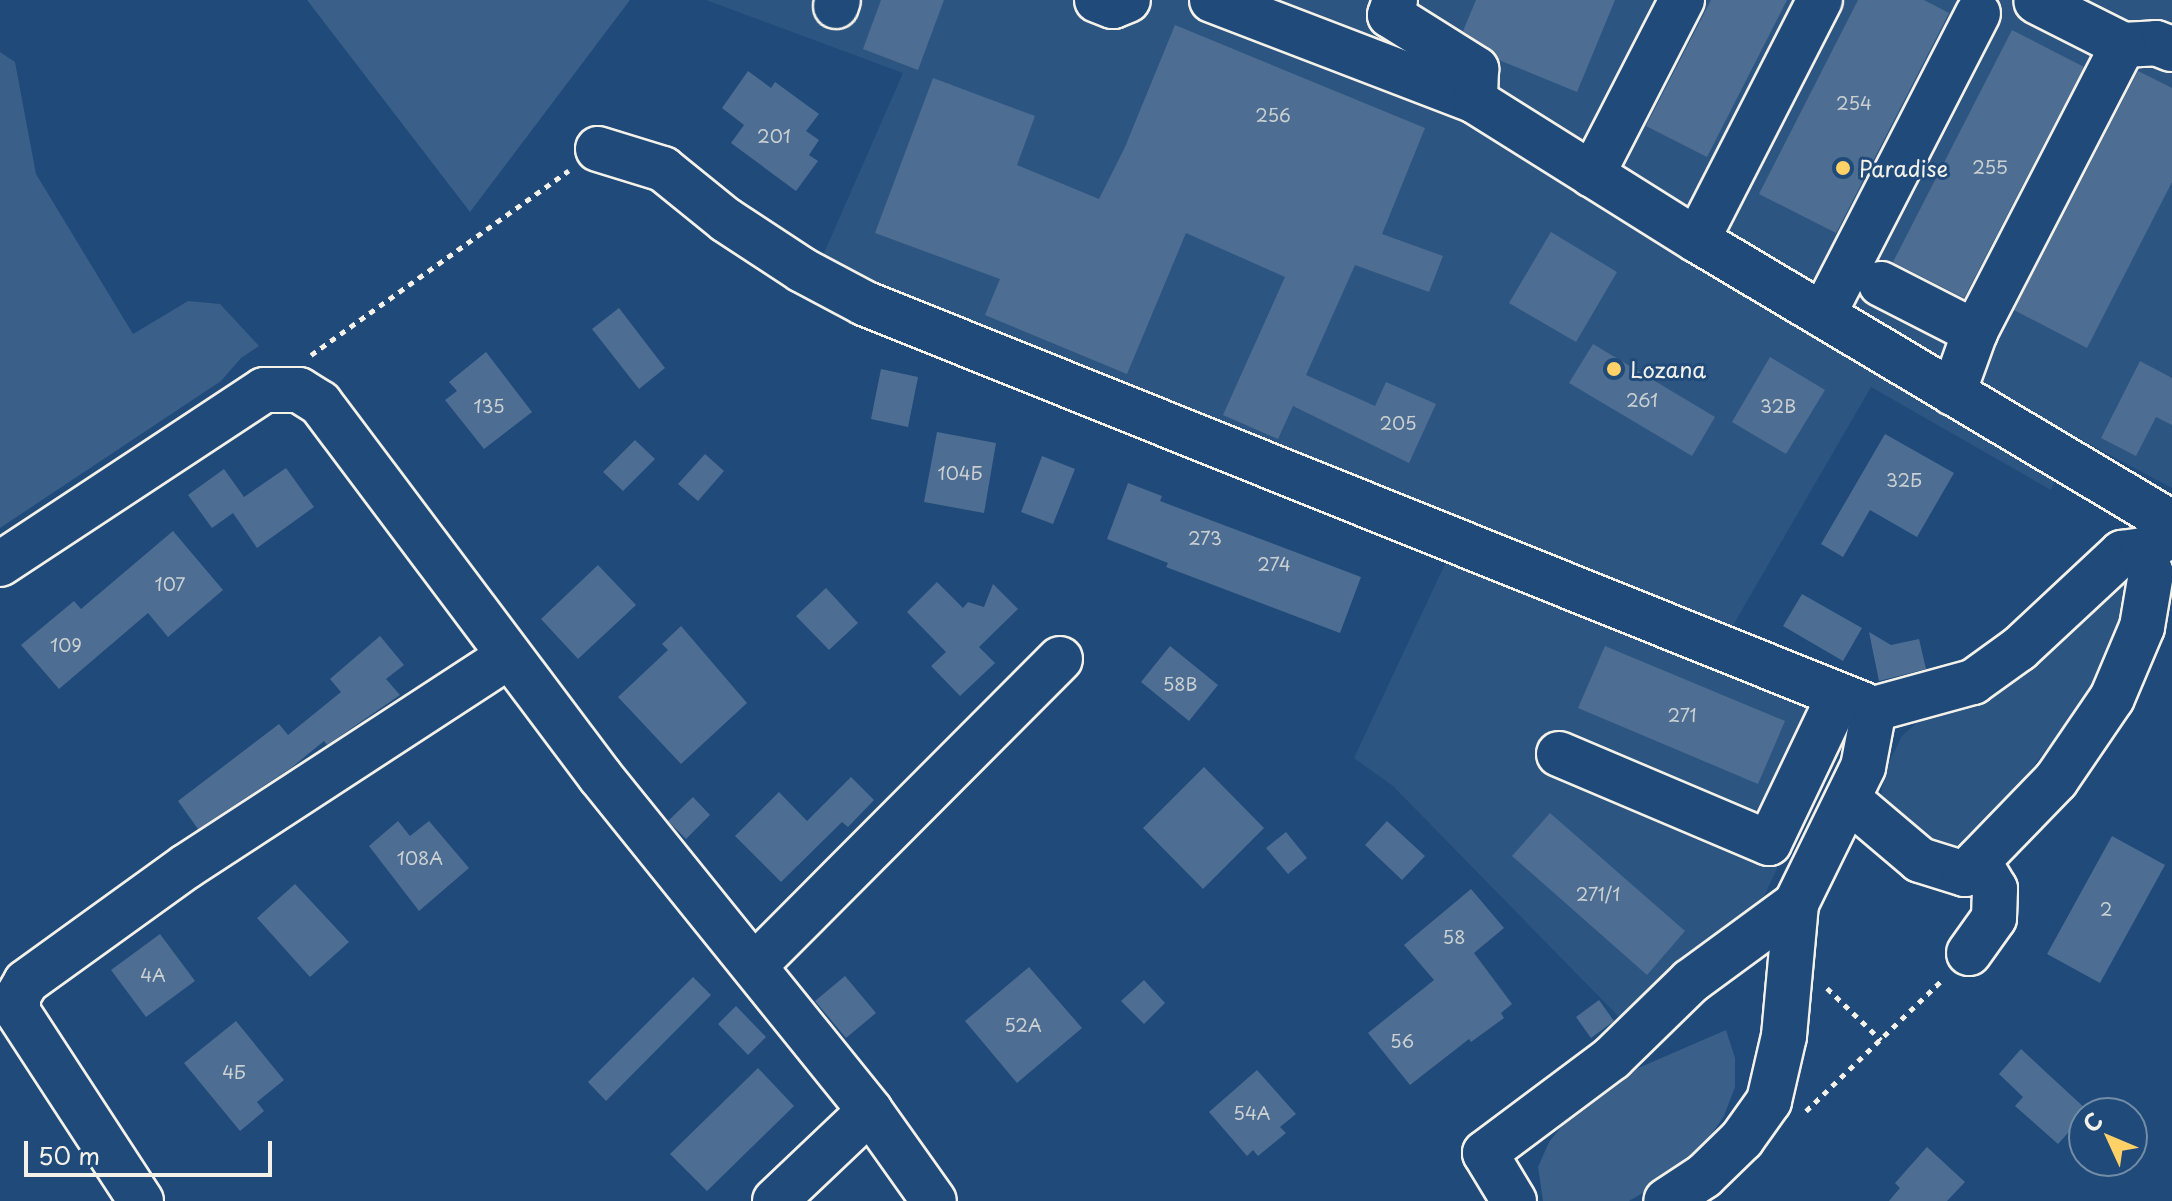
<!DOCTYPE html>
<meta charset="utf-8">
<style>
body{margin:0}
#map{position:relative;width:2172px;height:1201px;overflow:hidden;background:#1f4a7a;font-family:"Playpen Sans",sans-serif}
div>[style]{position:absolute}
[style*='--x']{left:calc(var(--x)*1px);top:calc(var(--y)*1px);width:calc(var(--w)*1px);rotate:calc(var(--a)*1deg)}
.built>*{inset:0;background:#2d5581}
.green>*{inset:0;background:#3a5f88}
.building>*{inset:0;background:#4d6e92}
.path>*{height:5px;margin-top:-2.5px;transform-origin:0;background:repeating-linear-gradient(90deg,#f4f1e8 0 6px,transparent 0 12px)}
.roads{filter:drop-shadow(2px 0 #f4f1e8) drop-shadow(-2px 0 #f4f1e8) drop-shadow(0 2px #f4f1e8) drop-shadow(0 -2px #f4f1e8)}
.minor>*{height:44px;margin:-22px;padding:0 22px;transform-origin:22px;border-radius:22px;background:#1f4a7a}
.dots>*{width:22px;height:22px;translate:-50% -50%;box-sizing:border-box;border:4px solid #1f4a7a;border-radius:50%}
span{translate:-50% -50%;white-space:nowrap;text-align:center;line-height:1.15;-webkit-text-stroke:6px #1f4a7a;paint-order:stroke}
.number-label{font-size:18px;color:#cad0d2}
.number-label span{-webkit-text-stroke-width:0}
.poi-label{font-size:22px;color:#f4f1e8}
.left{translate:0 -50%;text-align:left}
.north{position:absolute;left:2068px;top:1097px;width:80px;height:80px;box-sizing:border-box;background:#1f4a7a;border:2px solid #748da6;border-radius:50%;rotate:314deg;font-size:22px;font-weight:700;line-height:32px;text-align:center;color:#f4f1e8}
.north::after{content:'';display:block;margin:auto;width:28px;height:36px;background:#ffd166;clip-path:polygon(50% 0,100% 100%,50% 72%,0 100%)}
.scale{position:absolute;left:24px;top:1141px;width:248px;height:36px;box-sizing:border-box;border:4px solid #f4f1e8;border-top:0;padding-left:10px;font-size:24px;line-height:28px;white-space:nowrap;color:#f4f1e8;-webkit-text-stroke:6px #1f4a7a;paint-order:stroke}
</style>
<div id="map">
<div class="built">
<i style="clip-path:polygon(706px 0,2172px 0,2172px 488px,2076px 437px,2051px 490px,1871px 387px,1732px 627px,1472px 527px,821px 260px,903px 73px)"></i>
<i style="clip-path:polygon(1446px 562px,1814px 709px,1839px 738px,1764px 896px,1620px 1018px,1393px 786px,1354px 758px)"></i>
<i style="clip-path:polygon(2111px 576px,2139px 595px,2116px 660px,1962px 858px,1924px 846px,1889px 815px,1881px 794px,1885px 770px,1902px 736px,1924px 716px,1967px 702px,2031px 669px)"></i>
</div>
<div class="green">
<i style="clip-path:polygon(307px 0,630px 0,470px 212px)"></i>
<i style="clip-path:polygon(0 52px,15px 62px,36px 174px,133px 334px,188px 301px,220px 304px,259px 346px,241px 358px,221px 381px,0 528px)"></i>
<i style="clip-path:polygon(1726px 1030px,1735px 1058px,1735px 1087px,1724px 1116px,1707px 1141px,1663px 1181px,1629px 1201px,1543px 1201px,1538px 1167px,1549px 1142px,1566px 1121px,1636px 1069px)"></i>
</div>
<div class="building">
<i style="clip-path:polygon(881px 0,944px 0,918px 70px,863px 49px)"></i>
<i style="clip-path:polygon(1476px 0,1615px 0,1577px 92px,1499px 60px,1489px 48px,1463px 31px)"></i>
<i style="clip-path:polygon(1711px 0,1787px 0,1707px 157px,1646px 126px)"></i>
<i style="clip-path:polygon(1858px 0,1924px 0,1949px 13px,1836px 233px,1759px 194px)"></i>
<i style="clip-path:polygon(1175px 25px,1425px 128px,1382px 234px,1443px 256px,1429px 292px,1355px 265px,1306px 375px,1375px 406px,1386px 382px,1436px 404px,1409px 463px,1293px 406px,1278px 439px,1223px 415px,1285px 277px,1186px 233px,1127px 374px,985px 315px,1000px 279px,875px 233px,933px 78px,1035px 116px,1017px 165px,1099px 199px,1125px 147px)"></i>
<i style="clip-path:polygon(2012px 30px,2084px 67px,1964px 298px,1893px 262px)"></i>
<i style="clip-path:polygon(748px 71px,771px 88px,775px 82px,819px 114px,806px 131px,819px 140px,809px 155px,818px 161px,796px 191px,731px 143px,744px 125px,722px 108px)"></i>
<i style="clip-path:polygon(2138px 71px,2172px 88px,2172px 182px,2087px 348px,2014px 310px)"></i>
<i style="clip-path:polygon(1551px 232px,1617px 272px,1576px 342px,1509px 303px)"></i>
<i style="clip-path:polygon(619px 308px,665px 368px,639px 389px,592px 329px)"></i>
<i style="clip-path:polygon(1593px 344px,1715px 417px,1692px 456px,1569px 383px)"></i>
<i style="clip-path:polygon(486px 352px,532px 412px,484px 449px,445px 400px,457px 391px,449px 382px)"></i>
<i style="clip-path:polygon(1770px 357px,1825px 390px,1786px 454px,1732px 422px)"></i>
<i style="clip-path:polygon(2140px 361px,2172px 378px,2172px 425px,2156px 417px,2136px 456px,2101px 438px)"></i>
<i style="clip-path:polygon(881px 369px,918px 377px,908px 427px,871px 419px)"></i>
<i style="clip-path:polygon(937px 432px,996px 443px,984px 513px,924px 502px)"></i>
<i style="clip-path:polygon(1885px 434px,1954px 473px,1917px 537px,1870px 510px,1843px 557px,1821px 544px)"></i>
<i style="clip-path:polygon(635px 440px,655px 459px,623px 491px,603px 472px)"></i>
<i style="clip-path:polygon(705px 454px,724px 471px,698px 501px,678px 484px)"></i>
<i style="clip-path:polygon(1042px 456px,1075px 469px,1053px 524px,1021px 512px)"></i>
<i style="clip-path:polygon(286px 468px,314px 507px,257px 548px,233px 513px,212px 528px,188px 495px,224px 469px,244px 497px)"></i>
<i style="clip-path:polygon(1128px 483px,1162px 496px,1160px 501px,1361px 577px,1340px 633px,1166px 567px,1168px 563px,1107px 539px)"></i>
<i style="clip-path:polygon(173px 531px,223px 590px,168px 637px,148px 613px,59px 689px,21px 645px,74px 601px,81px 609px)"></i>
<i style="clip-path:polygon(598px 565px,636px 605px,578px 659px,541px 619px)"></i>
<i style="clip-path:polygon(937px 582px,963px 608px,968px 602px,984px 607px,993px 584px,1018px 609px,979px 647px,995px 663px,960px 696px,931px 666px,946px 652px,907px 612px)"></i>
<i style="clip-path:polygon(826px 588px,858px 623px,829px 650px,796px 616px)"></i>
<i style="clip-path:polygon(1802px 594px,1862px 628px,1843px 661px,1783px 626px)"></i>
<i style="clip-path:polygon(681px 626px,747px 703px,681px 764px,618px 697px,668px 650px,662px 644px)"></i>
<i style="clip-path:polygon(1869px 632px,1891px 645px,1919px 639px,1926px 669px,1879px 681px)"></i>
<i style="clip-path:polygon(380px 636px,404px 665px,386px 679px,400px 695px,327px 745px,324px 741px,291px 768px,198px 829px,178px 801px,279px 724px,288px 735px,341px 692px,330px 679px)"></i>
<i style="clip-path:polygon(1170px 646px,1218px 685px,1189px 721px,1141px 682px)"></i>
<i style="clip-path:polygon(1605px 646px,1785px 721px,1758px 784px,1578px 708px)"></i>
<i style="clip-path:polygon(1204px 767px,1264px 828px,1203px 889px,1143px 828px)"></i>
<i style="clip-path:polygon(851px 777px,874px 800px,848px 827px,842px 822px,781px 882px,735px 836px,779px 792px,807px 821px)"></i>
<i style="clip-path:polygon(693px 797px,710px 815px,686px 839px,668px 821px)"></i>
<i style="clip-path:polygon(1550px 813px,1685px 931px,1647px 975px,1512px 856px)"></i>
<i style="clip-path:polygon(398px 821px,410px 836px,429px 821px,469px 868px,419px 911px,369px 846px)"></i>
<i style="clip-path:polygon(1387px 821px,1425px 856px,1402px 880px,1365px 845px)"></i>
<i style="clip-path:polygon(1286px 832px,1307px 858px,1288px 874px,1266px 848px)"></i>
<i style="clip-path:polygon(2112px 836px,2165px 865px,2100px 983px,2047px 954px)"></i>
<i style="clip-path:polygon(295px 884px,349px 942px,310px 977px,257px 918px)"></i>
<i style="clip-path:polygon(1471px 889px,1504px 928px,1474px 953px,1512px 1004px,1501px 1013px,1504px 1018px,1471px 1042px,1469px 1039px,1410px 1085px,1368px 1033px,1434px 980px,1404px 945px)"></i>
<i style="clip-path:polygon(160px 934px,195px 981px,146px 1017px,111px 970px)"></i>
<i style="clip-path:polygon(1029px 967px,1082px 1028px,1017px 1083px,965px 1021px)"></i>
<i style="clip-path:polygon(845px 976px,876px 1013px,846px 1038px,815px 1001px)"></i>
<i style="clip-path:polygon(693px 977px,711px 995px,606px 1101px,588px 1082px)"></i>
<i style="clip-path:polygon(1144px 980px,1165px 1003px,1144px 1024px,1121px 1001px)"></i>
<i style="clip-path:polygon(1599px 1000px,1614px 1021px,1591px 1038px,1576px 1017px)"></i>
<i style="clip-path:polygon(736px 1006px,766px 1037px,748px 1055px,718px 1024px)"></i>
<i style="clip-path:polygon(236px 1021px,284px 1080px,257px 1102px,264px 1111px,240px 1131px,184px 1063px)"></i>
<i style="clip-path:polygon(2021px 1049px,2088px 1111px,2058px 1144px,2015px 1106px,2023px 1097px,1999px 1074px)"></i>
<i style="clip-path:polygon(758px 1068px,794px 1106px,707px 1191px,670px 1154px)"></i>
<i style="clip-path:polygon(1257px 1070px,1296px 1114px,1280px 1127px,1286px 1133px,1258px 1156px,1253px 1150px,1247px 1156px,1209px 1112px)"></i>
<i style="clip-path:polygon(1927px 1147px,1965px 1182px,1947px 1201px,1889px 1201px,1900px 1188px,1895px 1183px)"></i>
</div>
<div class="path">
<i style="--x:311;--y:355;--w:317;--a:-35.6"></i>
<i style="--x:1827;--y:988;--w:75;--a:43.9"></i>
<i style="--x:1806;--y:1111;--w:190;--a:-43.9"></i>
</div>
<div class="roads">
<div class="minor">
<i style="--x:1097;--y:0;--w:17;--a:21"></i>
<i style="--x:1113;--y:6;--w:16;--a:-22"></i>
<i style="--x:1212;--y:0;--w:282;--a:21"></i>
<i style="--x:1395;--y:0;--w:16;--a:108"></i>
<i style="--x:1390;--y:15;--w:102;--a:32.1"></i>
<i style="--x:1476;--y:69;--w:32;--a:92"></i>
<i style="--x:1475;--y:101;--w:262;--a:32.1"></i>
<i style="--x:1697;--y:240;--w:553;--a:30.79"></i>
<i style="--x:836;--y:6;--w:6;--a:-72"></i>
<i style="--x:2123;--y:45;--w:33;--a:-3"></i>
<i style="--x:2156;--y:43;--w:17;--a:21"></i>
<i style="--x:598;--y:149;--w:68;--a:17.1"></i>
<i style="--x:663;--y:169;--w:81;--a:39"></i>
<i style="--x:726;--y:220;--w:91;--a:33.3"></i>
<i style="--x:802;--y:270;--w:70;--a:28"></i>
<i style="--x:864;--y:303;--w:1089;--a:21.9"></i>
<i style="--x:1874;--y:709;--w:59;--a:100.7"></i>
<i style="--x:1863;--y:767;--w:153;--a:116.1"></i>
<i style="--x:1796;--y:904;--w:133;--a:95.2"></i>
<i style="--x:1784;--y:1036;--w:67;--a:103"></i>
<i style="--x:1769;--y:1101;--w:47;--a:125.4"></i>
<i style="--x:1742;--y:1139;--w:53;--a:135.8"></i>
<i style="--x:1704;--y:1176;--w:45;--a:146.7"></i>
<i style="--x:1592;--y:175;--w:197;--a:-62.8"></i>
<i style="--x:1697;--y:240;--w:270;--a:-62.9"></i>
<i style="--x:1881;--y:284;--w:106;--a:27.1"></i>
<i style="--x:1975;--y:332;--w:65;--a:109.8"></i>
<i style="--x:1823;--y:315;--w:339;--a:-62.8"></i>
<i style="--x:1975;--y:332;--w:323;--a:-62.7"></i>
<i style="--x:2123;--y:45;--w:97;--a:-153.2"></i>
<i style="--x:0;--y:564;--w:316;--a:-33.4"></i>
<i style="--x:264;--y:390;--w:35;--a:0"></i>
<i style="--x:299;--y:390;--w:25;--a:32"></i>
<i style="--x:320;--y:403;--w:466;--a:53.1"></i>
<i style="--x:600;--y:776;--w:430;--a:51.1"></i>
<i style="--x:870;--y:1111;--w:110;--a:54.6"></i>
<i style="--x:1874;--y:709;--w:103;--a:-15.3"></i>
<i style="--x:1973;--y:682;--w:57;--a:-35.7"></i>
<i style="--x:2019;--y:649;--w:141;--a:-43"></i>
<i style="--x:2122;--y:553;--w:21;--a:-8"></i>
<i style="--x:2143;--y:550;--w:28;--a:-27"></i>
<i style="--x:1559;--y:754;--w:228;--a:23"></i>
<i style="--x:1769;--y:843;--w:163;--a:-64.5"></i>
<i style="--x:1848;--y:799;--w:94;--a:40.3"></i>
<i style="--x:1920;--y:860;--w:47;--a:17.3"></i>
<i style="--x:1965;--y:874;--w:131;--a:-45.9"></i>
<i style="--x:2056;--y:780;--w:99;--a:-55.7"></i>
<i style="--x:2112;--y:698;--w:77;--a:-67.1"></i>
<i style="--x:2142;--y:627;--w:54;--a:-80.4"></i>
<i style="--x:2151;--y:574;--w:25;--a:-108"></i>
<i style="--x:1969;--y:953;--w:43;--a:-54.5"></i>
<i style="--x:1994;--y:918;--w:29;--a:-88"></i>
<i style="--x:1995;--y:889;--w:33;--a:-121"></i>
<i style="--x:755;--y:965;--w:432;--a:-45.1"></i>
<i style="--x:141;--y:1201;--w:225;--a:-123.1"></i>
<i style="--x:18;--y:1012;--w:16;--a:-90"></i>
<i style="--x:18;--y:996;--w:16;--a:-60"></i>
<i style="--x:26;--y:982;--w:198;--a:-35.8"></i>
<i style="--x:187;--y:866;--w:384;--a:-33.1"></i>
<i style="--x:775;--y:1201;--w:131;--a:-43.5"></i>
<i style="--x:1514;--y:1201;--w:56;--a:-121.1"></i>
<i style="--x:1485;--y:1153;--w:159;--a:-36.8"></i>
<i style="--x:1612;--y:1058;--w:110;--a:-44.3"></i>
<i style="--x:1691;--y:981;--w:130;--a:-36.3"></i>
</div>
</div>
<div class="dots">
<i style="left:1843px;top:168px;background:#ffd166"></i>
<i style="left:1614px;top:369px;background:#ffd166"></i>
</div>
<div class="number-label">
<span style="left:1854px;top:103px">254</span>
<span style="left:1273px;top:115px">256</span>
<span style="left:774px;top:136px">201</span>
<span style="left:1990px;top:167px">255</span>
<span style="left:1642px;top:400px">261</span>
<span style="left:489px;top:406px">135</span>
<span style="left:1778px;top:406px">32В</span>
<span style="left:1398px;top:423px">205</span>
<span style="left:960px;top:473px">104Б</span>
<span style="left:1904px;top:480px">32Б</span>
<span style="left:1205px;top:538px">273</span>
<span style="left:1274px;top:564px">274</span>
<span style="left:170px;top:584px">107</span>
<span style="left:66px;top:645px">109</span>
<span style="left:1180px;top:684px">58В</span>
<span style="left:1682px;top:715px">271</span>
<span style="left:420px;top:858px">108А</span>
<span style="left:1598px;top:894px">271/1</span>
<span style="left:2106px;top:909px">2</span>
<span style="left:1454px;top:937px">58</span>
<span style="left:153px;top:975px">4А</span>
<span style="left:1023px;top:1025px">52А</span>
<span style="left:1402px;top:1041px">56</span>
<span style="left:234px;top:1072px">4Б</span>
<span style="left:1252px;top:1113px">54А</span>
</div>
<div class="poi-label">
<span class="left" style="left:1859px;top:168px">Paradise</span>
<span class="left" style="left:1630px;top:369px">Lozana</span>
</div>
<div class="north">С</div>
<div class="scale">50 m</div>
</div>
